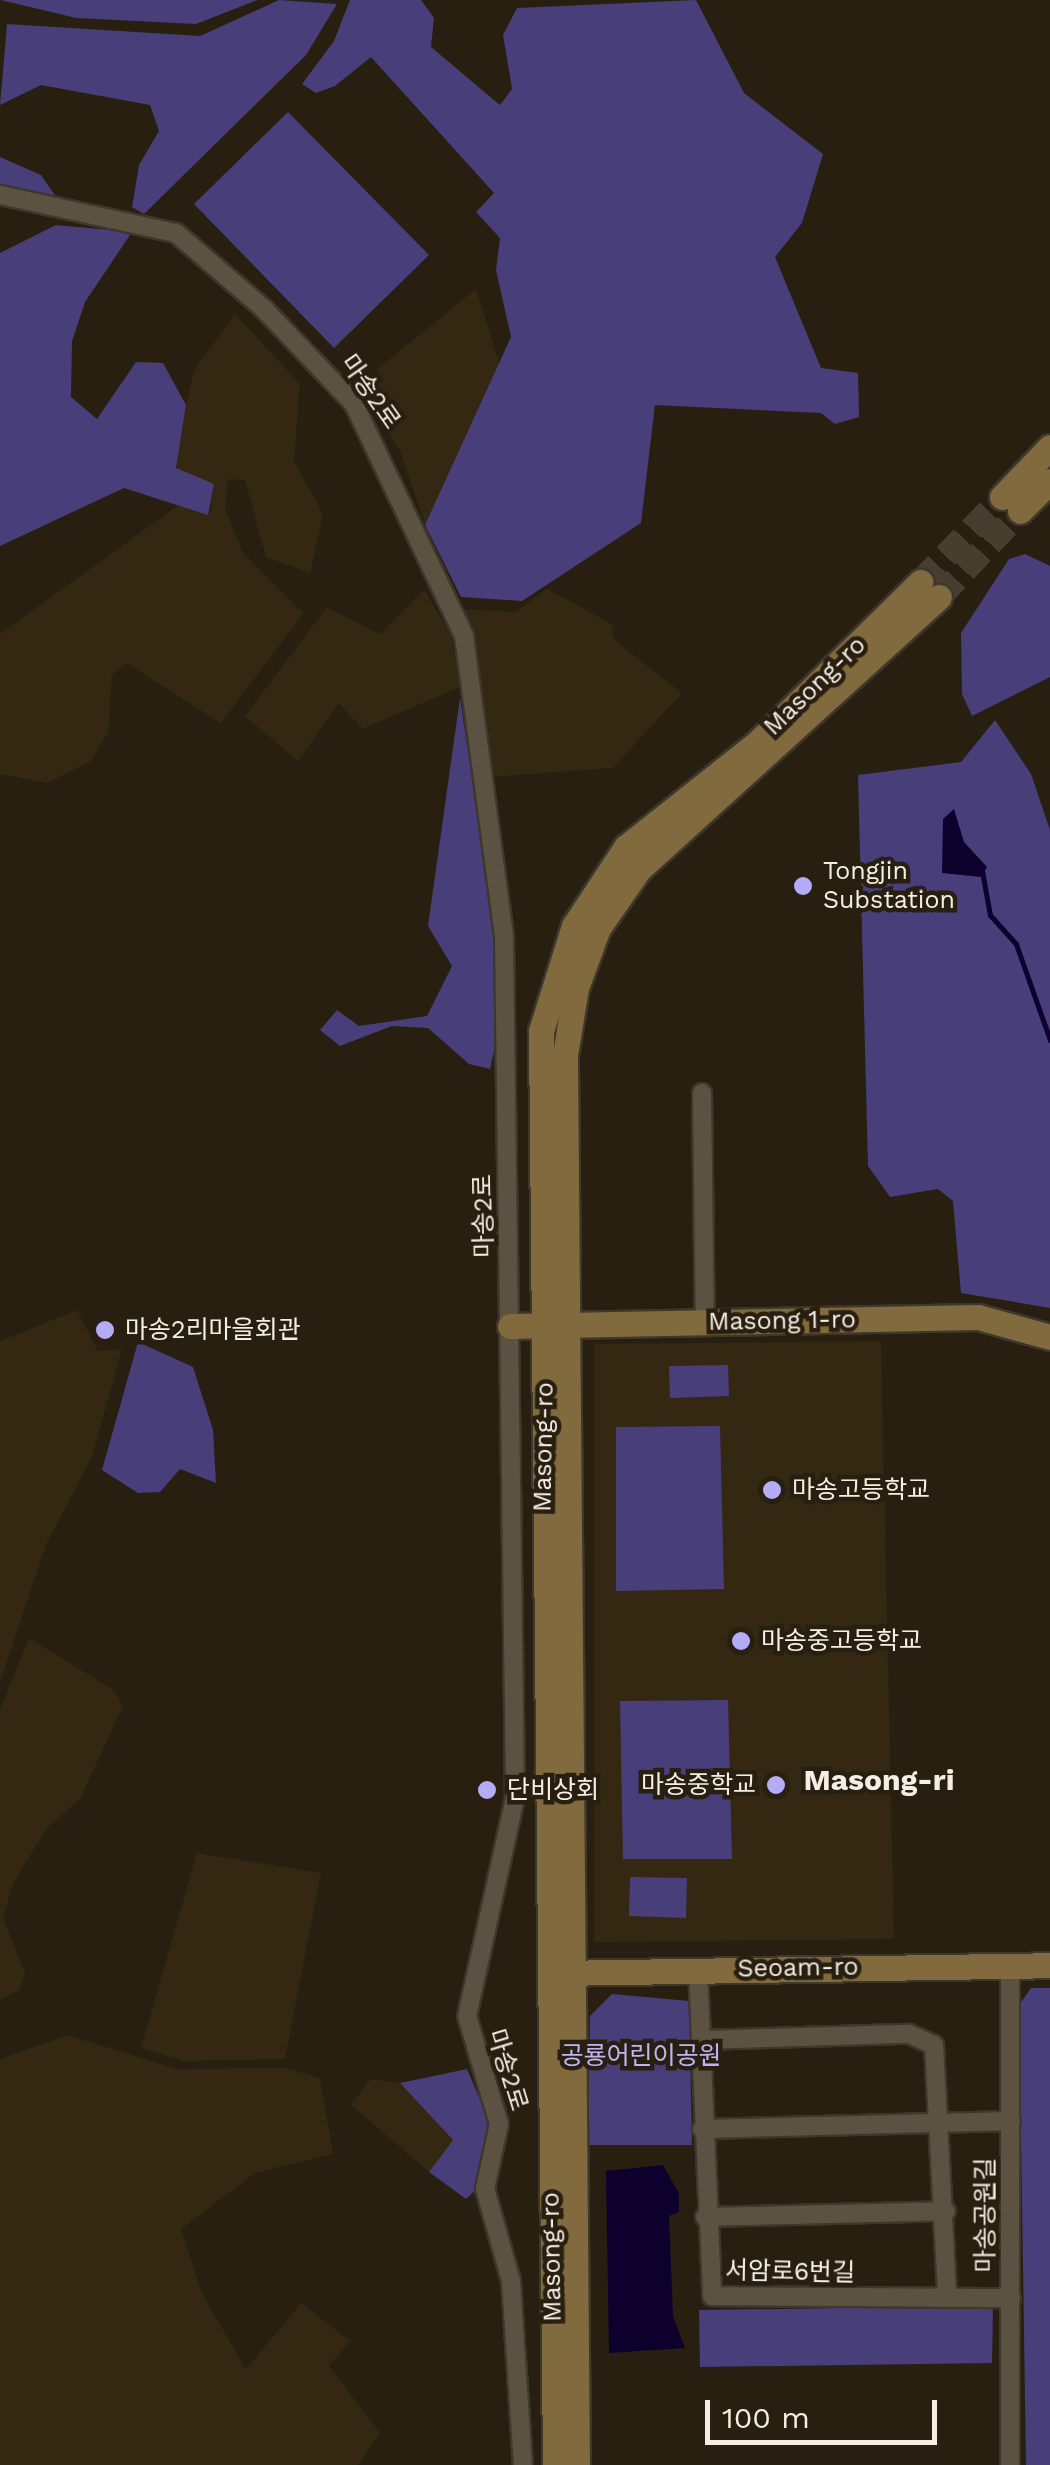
<!DOCTYPE html>
<meta charset="utf-8">
<style>
body{margin:0}
#map{position:relative;width:1050px;height:2465px;overflow:hidden;background:#281f10;font-family:"Work Sans","Noto Sans KR",sans-serif}
div>[style]{position:absolute}
[style*='--x']{left:calc(var(--x)*1px);top:calc(var(--y)*1px);width:calc(var(--w)*1px);rotate:calc(var(--a)*1deg)}
.built>*{inset:0;background:#342812}
.green>*{inset:0;background:#483e7a}
.water>*{inset:0;background:#0d002d}
.stream>*{height:5px;margin:-2.5px;padding:0 2.5px;transform-origin:2.5px;border-radius:2.5px;background:#0d002d}
.secondary-tunnel>*{height:25px;margin-top:-12.5px;transform-origin:0;background:repeating-linear-gradient(90deg,#473e30 0 25px,transparent 0 37px)}
.roads{filter:drop-shadow(2px 0 #3e372e) drop-shadow(-2px 0 #3e372e) drop-shadow(0 2px #3e372e) drop-shadow(0 -2px #3e372e)}
.street>*{height:18px;margin:-9px;padding:0 9px;transform-origin:9px;border-radius:9px;background:#5c5241}
.secondary>*{height:25px;margin:-12.5px;padding:0 12.5px;transform-origin:12.5px;border-radius:12.5px;background:#816a3d}
.dots>*{width:28px;height:28px;translate:-50% -50%;box-sizing:border-box;border:5px solid #281f10;border-radius:50%}
span{translate:-50% -50%;white-space:nowrap;text-align:center;line-height:1.15;-webkit-text-stroke:9px #281f10;paint-order:stroke}
.street-label{font-size:25px;color:#f4eee4}
.poi-label{font-size:25px;color:#f4eee4}
.left{translate:0 -50%;text-align:left}
.right{translate:-100% -50%;text-align:right}
.park-label{font-size:25px;color:#bdb6f5}
.quarter-label{font-size:30px;color:#f4eee4;font-weight:700}
.scale{position:absolute;left:705px;top:2400px;width:232px;height:45px;box-sizing:border-box;border:5px solid #f4eee4;border-top:0;padding-left:12px;font-size:30px;line-height:35px;white-space:nowrap;color:#f4eee4;-webkit-text-stroke:8px #281f10;paint-order:stroke}
</style>
<div id="map">
<div class="built">
<i style="clip-path:polygon(476px 289px,501px 369px,425px 525px,401px 453px,359px 384px)"></i>
<i style="clip-path:polygon(235px 314px,300px 384px,294px 461px,323px 514px,310px 573px,266px 557px,245px 480px,228px 479px,225px 509px,243px 553px,304px 613px,221px 723px,126px 663px,112px 675px,108px 733px,91px 761px,47px 783px,0 774px,0 634px,180px 504px,211px 512px,213px 484px,183px 478px,175px 462px,194px 370px)"></i>
<i style="clip-path:polygon(547px 589px,612px 624px,614px 640px,682px 693px,613px 768px,489px 777px,463px 609px,516px 612px)"></i>
<i style="clip-path:polygon(424px 590px,451px 635px,460px 687px,362px 729px,339px 703px,298px 761px,245px 716px,327px 607px,379px 634px)"></i>
<i style="clip-path:polygon(77px 1310px,98px 1351px,122px 1349px,92px 1456px,46px 1545px,0 1682px,0 1341px)"></i>
<i style="clip-path:polygon(881px 1341px,894px 1939px,594px 1942px,594px 1344px)"></i>
<i style="clip-path:polygon(29px 1638px,115px 1691px,123px 1706px,80px 1799px,47px 1828px,13px 1883px,3px 1918px,25px 1973px,19px 1990px,0 2000px,0 1710px)"></i>
<i style="clip-path:polygon(197px 1853px,321px 1873px,285px 2059px,183px 2061px,141px 2048px)"></i>
<i style="clip-path:polygon(68px 2035px,177px 2069px,285px 2068px,320px 2078px,333px 2154px,255px 2173px,181px 2229px,202px 2294px,246px 2369px,301px 2303px,350px 2341px,329px 2366px,380px 2433px,358px 2465px,0 2465px,0 2059px)"></i>
<i style="clip-path:polygon(370px 2079px,400px 2083px,453px 2140px,429px 2172px,351px 2105px)"></i>
</div>
<div class="green">
<i style="clip-path:polygon(1px 0,257px 0,196px 24px,76px 18px)"></i>
<i style="clip-path:polygon(279px 0,337px 4px,306px 55px,144px 214px,132px 207px,139px 165px,159px 131px,150px 105px,41px 85px,0 105px,7px 24px,200px 36px)"></i>
<i style="clip-path:polygon(350px 0,421px 0,434px 18px,431px 47px,500px 105px,512px 89px,503px 35px,517px 8px,696px 0,744px 93px,823px 154px,802px 223px,775px 257px,821px 368px,858px 373px,859px 417px,835px 424px,821px 413px,655px 405px,641px 523px,522px 601px,461px 597px,425px 525px,511px 337px,496px 270px,500px 238px,476px 212px,494px 193px,371px 57px,335px 86px,316px 93px,302px 84px,334px 41px)"></i>
<i style="clip-path:polygon(288px 112px,429px 255px,334px 348px,194px 204px)"></i>
<i style="clip-path:polygon(0 157px,41px 175px,61px 204px,0 188px)"></i>
<i style="clip-path:polygon(56px 225px,132px 232px,85px 302px,72px 341px,71px 397px,97px 419px,136px 362px,163px 363px,186px 405px,176px 468px,214px 484px,208px 515px,124px 488px,0 546px,0 253px)"></i>
<i style="clip-path:polygon(1025px 554px,1050px 566px,1050px 677px,972px 716px,962px 694px,961px 633px,1009px 559px)"></i>
<i style="clip-path:polygon(460px 698px,494px 926px,499px 1028px,490px 1069px,469px 1064px,428px 1028px,392px 1026px,340px 1046px,320px 1030px,337px 1010px,359px 1026px,427px 1016px,452px 966px,428px 926px)"></i>
<i style="clip-path:polygon(995px 720px,1031px 774px,1050px 830px,1050px 1308px,961px 1293px,953px 1201px,938px 1189px,890px 1197px,868px 1166px,858px 775px,961px 762px)"></i>
<i style="clip-path:polygon(138px 1342px,193px 1367px,213px 1430px,216px 1483px,180px 1469px,160px 1492px,138px 1493px,102px 1470px)"></i>
<i style="clip-path:polygon(728px 1365px,729px 1396px,670px 1398px,669px 1366px)"></i>
<i style="clip-path:polygon(720px 1426px,724px 1589px,616px 1591px,616px 1427px)"></i>
<i style="clip-path:polygon(728px 1700px,732px 1859px,623px 1859px,620px 1701px)"></i>
<i style="clip-path:polygon(630px 1877px,687px 1878px,686px 1918px,629px 1916px)"></i>
<i style="clip-path:polygon(1031px 1988px,1050px 1988px,1050px 2465px,1026px 2465px,1019px 2005px)"></i>
<i style="clip-path:polygon(612px 1994px,689px 2001px,692px 2145px,588px 2145px,590px 2016px)"></i>
<i style="clip-path:polygon(467px 2069px,492px 2128px,479px 2187px,466px 2199px,429px 2172px,453px 2140px,400px 2083px)"></i>
<i style="clip-path:polygon(993px 2306px,992px 2363px,700px 2367px,699px 2310px)"></i>
</div>
<div class="water">
<i style="clip-path:polygon(954px 809px,964px 842px,987px 867px,981px 877px,942px 873px,943px 819px)"></i>
<i style="clip-path:polygon(663px 2165px,679px 2194px,679px 2212px,669px 2216px,673px 2316px,685px 2348px,609px 2353px,606px 2171px)"></i>
</div>
<div class="stream">
<i style="--x:982;--y:871;--w:45;--a:79.7"></i>
<i style="--x:990;--y:915;--w:39;--a:48"></i>
<i style="--x:1016;--y:944;--w:102;--a:70.5"></i>
</div>
<div class="secondary-tunnel">
<i style="--x:920;--y:582;--w:118;--a:-46"></i>
<i style="--x:939;--y:597;--w:118;--a:-46.7"></i>
</div>
<div class="roads">
<div class="street">
<i style="--x:0;--y:195;--w:180;--a:12.2"></i>
<i style="--x:176;--y:233;--w:116;--a:40.8"></i>
<i style="--x:264;--y:309;--w:131;--a:46.5"></i>
<i style="--x:354;--y:404;--w:257;--a:64.6"></i>
<i style="--x:464;--y:636;--w:304;--a:82.4"></i>
<i style="--x:504;--y:937;--w:771;--a:89.26"></i>
<i style="--x:514;--y:1708;--w:90;--a:89.4"></i>
<i style="--x:515;--y:1798;--w:223;--a:102.4"></i>
<i style="--x:467;--y:2016;--w:113;--a:73.5"></i>
<i style="--x:499;--y:2124;--w:66;--a:102.2"></i>
<i style="--x:485;--y:2189;--w:96;--a:74.2"></i>
<i style="--x:511;--y:2281;--w:184;--a:86.3"></i>
<i style="--x:702;--y:1093;--w:230;--a:89.3"></i>
<i style="--x:1010;--y:1966;--w:499;--a:90"></i>
<i style="--x:698;--y:1970;--w:326;--a:87.5"></i>
<i style="--x:712;--y:2296;--w:299;--a:0.4"></i>
<i style="--x:701;--y:2040;--w:208;--a:-1.7"></i>
<i style="--x:909;--y:2034;--w:27;--a:24"></i>
<i style="--x:934;--y:2045;--w:252;--a:87"></i>
<i style="--x:702;--y:2129;--w:309;--a:-1.5"></i>
<i style="--x:705;--y:2217;--w:241;--a:-1.4"></i>
</div>
<div class="secondary">
<i style="--x:1002;--y:497;--w:69;--a:-46.2"></i>
<i style="--x:1020;--y:511;--w:42;--a:-45"></i>
<i style="--x:510;--y:1326;--w:468;--a:-1.1"></i>
<i style="--x:978;--y:1317;--w:75;--a:15.5"></i>
<i style="--x:556;--y:1973;--w:494;--a:-0.9"></i>
<i style="--x:555;--y:2465;--w:1434;--a:-90.56"></i>
<i style="--x:541;--y:1031;--w:110;--a:-72.6"></i>
<i style="--x:574;--y:926;--w:95;--a:-56.6"></i>
<i style="--x:626;--y:847;--w:166;--a:-38.4"></i>
<i style="--x:756;--y:744;--w:231;--a:-44.6"></i>
<i style="--x:577;--y:2465;--w:1410;--a:-90.49"></i>
<i style="--x:565;--y:1055;--w:68;--a:-80.7"></i>
<i style="--x:576;--y:988;--w:64;--a:-69.9"></i>
<i style="--x:598;--y:928;--w:72;--a:-55.2"></i>
<i style="--x:639;--y:869;--w:405;--a:-42.2"></i>
</div>
</div>
<div class="dots">
<i style="left:803px;top:886px;background:#b5acf8"></i>
<i style="left:105px;top:1330px;background:#b5acf8"></i>
<i style="left:772px;top:1490px;background:#b5acf8"></i>
<i style="left:741px;top:1641px;background:#b5acf8"></i>
<i style="left:776px;top:1785px;background:#b5acf8"></i>
<i style="left:487px;top:1790px;background:#b5acf8"></i>
</div>
<div class="street-label">
<span style="left:370px;top:392px;rotate:55deg">마송2로</span>
<span style="left:815px;top:686px;rotate:-44deg">Masong-ro</span>
<span style="left:484px;top:1216px;rotate:-91deg">마송2로</span>
<span style="left:782px;top:1321px;rotate:-1deg">Masong 1-ro</span>
<span style="left:544px;top:1447px;rotate:-89deg">Masong-ro</span>
<span style="left:798px;top:1968px;rotate:-1deg">Seoam-ro</span>
<span style="left:507px;top:2070px;rotate:73deg">마송2로</span>
<span style="left:986px;top:2215px;rotate:-90deg">마송공원길</span>
<span style="left:552px;top:2257px;rotate:-91deg">Masong-ro</span>
<span style="left:790px;top:2272px;rotate:1deg">서암로6번길</span>
</div>
<div class="poi-label">
<span class="left" style="left:823px;top:886px">Tongjin<br>Substation</span>
<span class="left" style="left:125px;top:1330px">마송2리마을회관</span>
<span class="left" style="left:792px;top:1490px">마송고등학교</span>
<span class="left" style="left:761px;top:1641px">마송중고등학교</span>
<span class="right" style="left:756px;top:1785px">마송중학교</span>
<span class="left" style="left:507px;top:1790px">단비상회</span>
</div>
<div class="park-label">
<span style="left:641px;top:2056px">공룡어린이공원</span>
</div>
<div class="quarter-label">
<span style="left:879px;top:1780px">Masong-ri</span>
</div>
<div class="scale">100 m</div>
</div>
